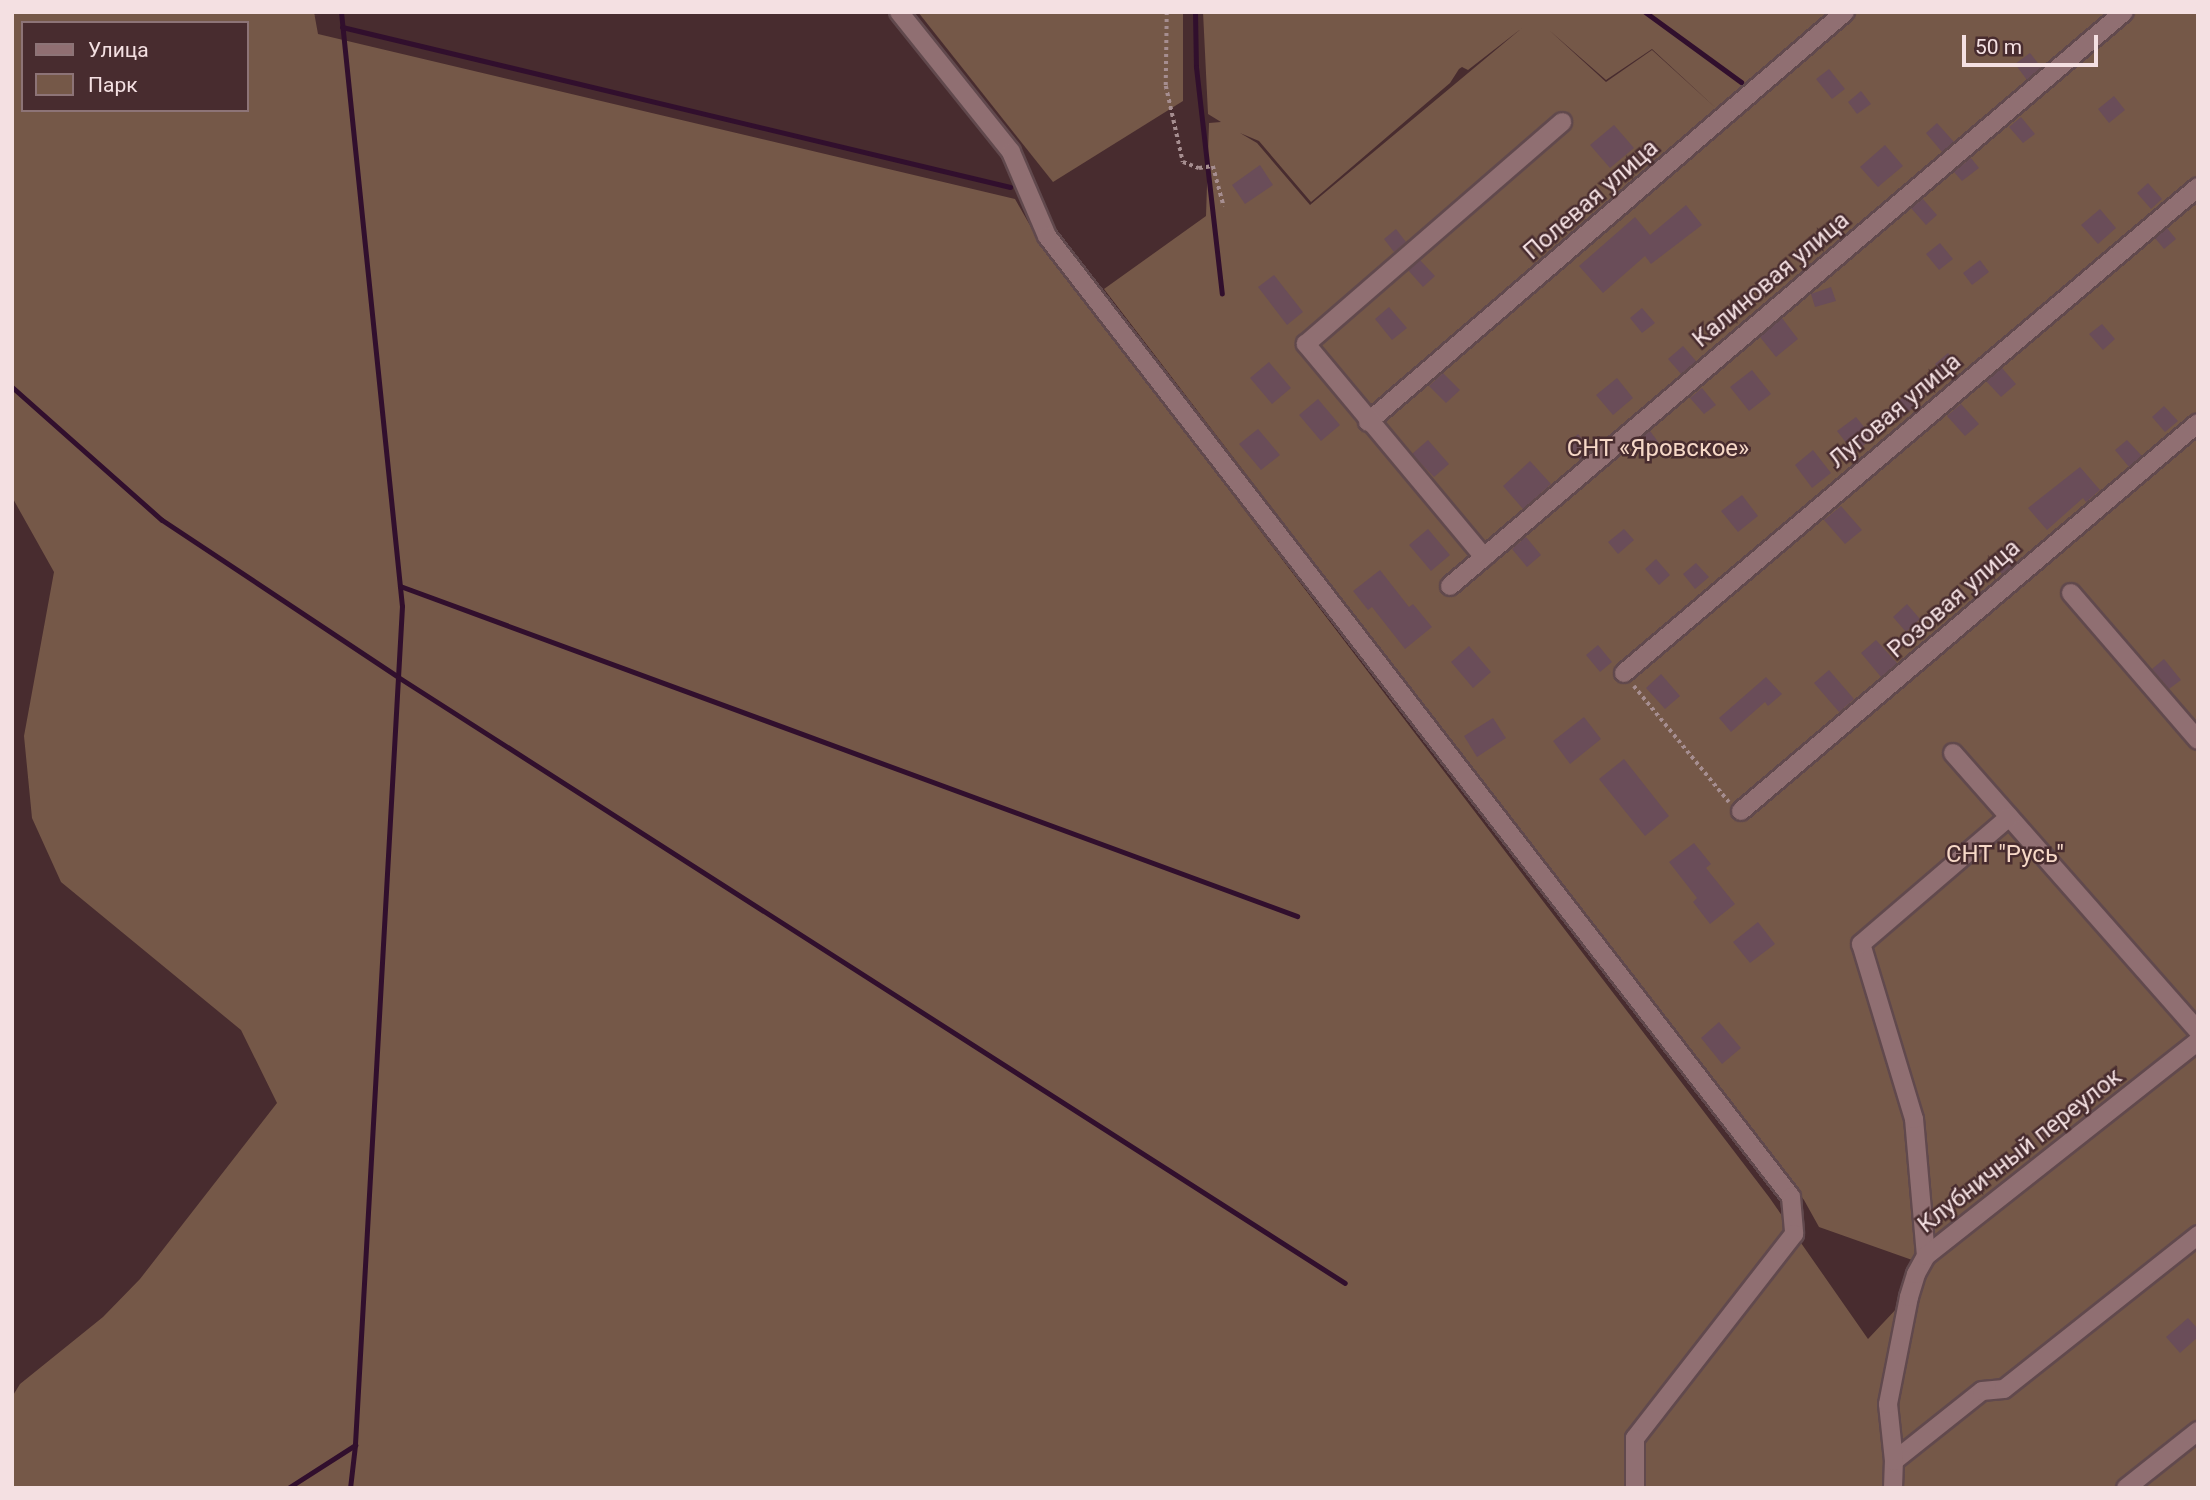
<!DOCTYPE html>
<meta charset="utf-8">
<style>
body{margin:0}
#map{position:relative;width:2210px;height:1500px;overflow:hidden;background:#482c2f;font-family:Roboto,sans-serif}
div>[style]{position:absolute}
[style*='--x']{left:calc(var(--x)*1px);top:calc(var(--y)*1px);width:calc(var(--w)*1px);rotate:calc(var(--a)*1deg)}
.green>*{inset:0;background:#755848}
.stream>*{height:5px;margin:-2.5px;padding:0 2.5px;transform-origin:2.5px;border-radius:2.5px;background:#310f2d}
.building>*{inset:0;background:#6a4d59}
.path>*{height:3.5px;margin-top:-1.75px;transform-origin:0;background:repeating-linear-gradient(90deg,#a68e90 0 3.5px,transparent 0 7px)}
.roads{filter:drop-shadow(2px 0 #61494d) drop-shadow(-2px 0 #61494d) drop-shadow(0 2px #61494d) drop-shadow(0 -2px #61494d)}
.minor>*{height:18px;margin:-9px;padding:0 9px;transform-origin:9px;border-radius:9px;background:#906f72}
span{translate:-50% -50%;white-space:nowrap;text-align:center;line-height:1.15;-webkit-text-stroke:5px #482c2f;paint-order:stroke}
.street-label{font-size:24px;color:#f4e0e2}
.park-label{font-size:24px;color:#f6d8c7}
.frame{position:absolute;inset:0;border:14px solid #f4e0e2;pointer-events:none}
.legend{position:absolute;left:21px;top:21px;width:228px;height:91px;box-sizing:border-box;background:#482c2f;border:2px solid #8d7477;margin:0;padding:9px 12px;list-style:none;font-size:21px;color:#f4e0e2}
.legend li{display:flex;align-items:center;gap:14px;height:35px}
.legend b{width:35px;border:2px solid #8d7477}
.scale{position:absolute;left:1962px;top:35px;width:136px;height:32px;box-sizing:border-box;border:4px solid #f4e0e2;border-top:0;padding-left:9px;font-size:21px;line-height:24px;white-space:nowrap;color:#f4e0e2;-webkit-text-stroke:5px #482c2f;paint-order:stroke}
</style>
<div id="map">
<div class="green">
<i style="clip-path:polygon(evenodd,12px 12px,314px 12px,318px 34px,1015px 199px,1039px 241px,1769px 1197px,1868px 1339px,1899px 1306px,1915px 1261px,1819px 1227px,1804px 1200px,1104px 289px,1206px 216px,1209px 123px,1221px 122px,1208px 114px,1203px 12px,2198px 12px,2198px 1488px,12px 1488px,12px 1397px,20px 1384px,103px 1317px,140px 1279px,277px 1103px,241px 1030px,61px 882px,32px 818px,24px 736px,54px 572px,12px 497px,12px 12px,23px 23px,247px 23px,247px 110px,23px 110px,23px 23px,12px 12px,1522px 28px,1310px 205px,1257px 143px,1240px 133px,1259px 141px,1311px 202px,1450px 83px,1459px 69px,1462px 67px,1468px 70px,1522px 28px,12px 12px,1549px 30px,1606px 80px,1652px 49px,1718px 110px,1652px 50px,1606px 82px,1549px 30px)"></i>
<i style="clip-path:polygon(918px 12px,1183px 12px,1183px 101px,1053px 182px)"></i>
</div>
<div class="stream">
<i style="--x:341;--y:12;--w:597;--a:84.14"></i>
<i style="--x:402;--y:606;--w:840;--a:93.21"></i>
<i style="--x:355;--y:1445;--w:43;--a:96.6"></i>
<i style="--x:1195;--y:12;--w:55;--a:89"></i>
<i style="--x:1196;--y:67;--w:228;--a:83.5"></i>
<i style="--x:1645;--y:12;--w:119;--a:36.1"></i>
<i style="--x:342;--y:27;--w:687;--a:13.47"></i>
<i style="--x:12;--y:387;--w:200;--a:41.6"></i>
<i style="--x:162;--y:520;--w:283;--a:33.6"></i>
<i style="--x:398;--y:677;--w:1124;--a:32.62"></i>
<i style="--x:400;--y:586;--w:956;--a:20.2"></i>
<i style="--x:288;--y:1488;--w:80;--a:-32.7"></i>
</div>
<div class="building">
<i style="clip-path:polygon(2030px 53px,2041px 67px,2027px 80px,2015px 64px)"></i>
<i style="clip-path:polygon(1829px 69px,1845px 89px,1832px 99px,1816px 79px)"></i>
<i style="clip-path:polygon(1861px 91px,1871px 104px,1857px 114px,1848px 102px)"></i>
<i style="clip-path:polygon(2114px 96px,2125px 110px,2109px 123px,2098px 109px)"></i>
<i style="clip-path:polygon(2021px 117px,2035px 134px,2023px 143px,2009px 127px)"></i>
<i style="clip-path:polygon(1937px 123px,1954px 142px,1942px 152px,1926px 133px)"></i>
<i style="clip-path:polygon(1614px 125px,1634px 148px,1610px 168px,1590px 145px)"></i>
<i style="clip-path:polygon(1885px 145px,1903px 166px,1878px 187px,1860px 167px)"></i>
<i style="clip-path:polygon(1971px 158px,1979px 168px,1962px 181px,1954px 172px)"></i>
<i style="clip-path:polygon(1260px 165px,1273px 185px,1245px 204px,1232px 185px)"></i>
<i style="clip-path:polygon(2148px 183px,2162px 199px,2151px 209px,2137px 193px)"></i>
<i style="clip-path:polygon(1923px 199px,1937px 215px,1926px 225px,1911px 208px)"></i>
<i style="clip-path:polygon(1686px 205px,1702px 225px,1651px 264px,1645px 256px,1603px 293px,1579px 266px,1635px 217px,1650px 235px)"></i>
<i style="clip-path:polygon(2100px 209px,2116px 228px,2098px 244px,2081px 225px)"></i>
<i style="clip-path:polygon(2167px 228px,2176px 239px,2164px 249px,2155px 238px)"></i>
<i style="clip-path:polygon(1396px 229px,1406px 242px,1394px 252px,1384px 239px)"></i>
<i style="clip-path:polygon(1940px 243px,1953px 259px,1939px 270px,1926px 254px)"></i>
<i style="clip-path:polygon(1420px 260px,1435px 276px,1423px 287px,1408px 270px)"></i>
<i style="clip-path:polygon(1980px 260px,1989px 272px,1972px 285px,1963px 273px)"></i>
<i style="clip-path:polygon(1274px 275px,1303px 312px,1287px 325px,1258px 287px)"></i>
<i style="clip-path:polygon(1831px 287px,1836px 301px,1815px 307px,1811px 294px)"></i>
<i style="clip-path:polygon(1389px 307px,1407px 328px,1392px 340px,1375px 319px)"></i>
<i style="clip-path:polygon(1642px 308px,1655px 323px,1642px 333px,1630px 318px)"></i>
<i style="clip-path:polygon(1782px 318px,1798px 339px,1776px 357px,1760px 337px)"></i>
<i style="clip-path:polygon(2102px 324px,2115px 339px,2103px 350px,2089px 334px)"></i>
<i style="clip-path:polygon(1683px 346px,1696px 361px,1681px 374px,1668px 359px)"></i>
<i style="clip-path:polygon(1948px 353px,1961px 368px,1948px 380px,1935px 364px)"></i>
<i style="clip-path:polygon(1269px 362px,1291px 388px,1272px 404px,1250px 378px)"></i>
<i style="clip-path:polygon(2002px 368px,2016px 384px,2001px 397px,1986px 381px)"></i>
<i style="clip-path:polygon(1752px 370px,1771px 394px,1749px 411px,1730px 387px)"></i>
<i style="clip-path:polygon(1443px 373px,1460px 390px,1446px 403px,1429px 386px)"></i>
<i style="clip-path:polygon(1617px 378px,1633px 398px,1613px 415px,1596px 395px)"></i>
<i style="clip-path:polygon(1702px 388px,1716px 405px,1704px 414px,1690px 398px)"></i>
<i style="clip-path:polygon(1908px 393px,1917px 405px,1901px 418px,1891px 407px)"></i>
<i style="clip-path:polygon(1318px 399px,1340px 425px,1321px 441px,1299px 415px)"></i>
<i style="clip-path:polygon(1961px 404px,1979px 424px,1965px 436px,1947px 416px)"></i>
<i style="clip-path:polygon(2164px 406px,2178px 421px,2165px 432px,2152px 417px)"></i>
<i style="clip-path:polygon(1856px 417px,1873px 438px,1854px 453px,1837px 431px)"></i>
<i style="clip-path:polygon(1258px 429px,1280px 455px,1261px 470px,1239px 444px)"></i>
<i style="clip-path:polygon(1650px 431px,1659px 443px,1647px 452px,1638px 441px)"></i>
<i style="clip-path:polygon(1578px 434px,1592px 450px,1580px 460px,1567px 444px)"></i>
<i style="clip-path:polygon(1428px 440px,1449px 464px,1434px 477px,1412px 454px)"></i>
<i style="clip-path:polygon(2127px 440px,2142px 456px,2129px 467px,2115px 450px)"></i>
<i style="clip-path:polygon(1813px 450px,1831px 473px,1812px 488px,1795px 465px)"></i>
<i style="clip-path:polygon(1530px 461px,1551px 484px,1523px 509px,1503px 486px)"></i>
<i style="clip-path:polygon(2080px 467px,2100px 490px,2086px 502px,2083px 498px,2047px 530px,2028px 508px)"></i>
<i style="clip-path:polygon(1742px 495px,1758px 516px,1738px 532px,1721px 511px)"></i>
<i style="clip-path:polygon(1841px 506px,1862px 530px,1845px 544px,1824px 520px)"></i>
<i style="clip-path:polygon(1428px 529px,1450px 555px,1431px 571px,1409px 545px)"></i>
<i style="clip-path:polygon(1624px 529px,1634px 540px,1618px 554px,1608px 542px)"></i>
<i style="clip-path:polygon(1526px 537px,1541px 555px,1527px 567px,1512px 549px)"></i>
<i style="clip-path:polygon(2005px 556px,2013px 565px,2002px 574px,1994px 565px)"></i>
<i style="clip-path:polygon(1656px 559px,1670px 575px,1659px 585px,1645px 569px)"></i>
<i style="clip-path:polygon(1696px 563px,1709px 577px,1695px 589px,1683px 574px)"></i>
<i style="clip-path:polygon(1380px 570px,1409px 607px,1413px 604px,1432px 627px,1405px 649px,1372px 607px,1368px 610px,1353px 591px)"></i>
<i style="clip-path:polygon(1907px 604px,1920px 619px,1906px 632px,1893px 617px)"></i>
<i style="clip-path:polygon(1876px 640px,1897px 663px,1881px 677px,1861px 653px)"></i>
<i style="clip-path:polygon(1598px 645px,1612px 662px,1600px 672px,1586px 655px)"></i>
<i style="clip-path:polygon(1469px 646px,1491px 672px,1473px 688px,1451px 662px)"></i>
<i style="clip-path:polygon(2164px 659px,2181px 680px,2169px 689px,2152px 669px)"></i>
<i style="clip-path:polygon(1829px 670px,1854px 699px,1839px 712px,1814px 683px)"></i>
<i style="clip-path:polygon(1661px 674px,1680px 696px,1665px 709px,1646px 688px)"></i>
<i style="clip-path:polygon(1766px 677px,1782px 694px,1768px 706px,1765px 702px,1731px 732px,1719px 718px)"></i>
<i style="clip-path:polygon(1584px 717px,1601px 739px,1570px 764px,1553px 741px)"></i>
<i style="clip-path:polygon(1493px 718px,1506px 738px,1477px 757px,1464px 736px)"></i>
<i style="clip-path:polygon(1624px 759px,1669px 816px,1645px 836px,1599px 779px)"></i>
<i style="clip-path:polygon(1694px 843px,1711px 864px,1706px 868px,1735px 904px,1710px 924px,1693px 902px,1697px 898px,1669px 862px)"></i>
<i style="clip-path:polygon(1758px 922px,1775px 944px,1750px 963px,1733px 942px)"></i>
<i style="clip-path:polygon(1719px 1022px,1741px 1048px,1722px 1064px,1701px 1038px)"></i>
<i style="clip-path:polygon(2188px 1318px,2198px 1329px,2198px 1337px,2180px 1353px,2166px 1337px)"></i>
</div>
<div class="path">
<i style="--x:1167;--y:12;--w:74;--a:90.8"></i>
<i style="--x:1166;--y:86;--w:78;--a:77.4"></i>
<i style="--x:1183;--y:162;--w:17;--a:21"></i>
<i style="--x:1199;--y:168;--w:14;--a:-8"></i>
<i style="--x:1213;--y:166;--w:42;--a:75"></i>
<i style="--x:1634;--y:686;--w:150;--a:50.7"></i>
</div>
<div class="roads">
<div class="minor">
<i style="--x:899;--y:12;--w:179;--a:51.3"></i>
<i style="--x:1011;--y:152;--w:91;--a:66.8"></i>
<i style="--x:1047;--y:236;--w:1215;--a:52.25"></i>
<i style="--x:1791;--y:1197;--w:37;--a:85"></i>
<i style="--x:1794;--y:1234;--w:259;--a:127.9"></i>
<i style="--x:1635;--y:1438;--w:50;--a:90"></i>
<i style="--x:1368;--y:422;--w:629;--a:-40.68"></i>
<i style="--x:1484;--y:557;--w:278;--a:-129.9"></i>
<i style="--x:1306;--y:344;--w:339;--a:-40.9"></i>
<i style="--x:1450;--y:586;--w:885;--a:-40.42"></i>
<i style="--x:2071;--y:593;--w:194;--a:49.2"></i>
<i style="--x:1624;--y:673;--w:752;--a:-40.25"></i>
<i style="--x:1953;--y:753;--w:371;--a:48.6"></i>
<i style="--x:1741;--y:811;--w:599;--a:-40.33"></i>
<i style="--x:1926;--y:1256;--w:138;--a:-95"></i>
<i style="--x:1914;--y:1119;--w:183;--a:-106.8"></i>
<i style="--x:1861;--y:944;--w:195;--a:-40.6"></i>
<i style="--x:1894;--y:1461;--w:112;--a:-38.5"></i>
<i style="--x:1982;--y:1391;--w:22;--a:-5"></i>
<i style="--x:2004;--y:1389;--w:248;--a:-38.4"></i>
<i style="--x:1893;--y:1488;--w:27;--a:-88"></i>
<i style="--x:1894;--y:1461;--w:57;--a:-96"></i>
<i style="--x:1888;--y:1404;--w:109;--a:-78.9"></i>
<i style="--x:1909;--y:1297;--w:24;--a:-73"></i>
<i style="--x:1916;--y:1274;--w:21;--a:-61"></i>
<i style="--x:1926;--y:1256;--w:347;--a:-38.3"></i>
<i style="--x:2126;--y:1488;--w:92;--a:-38.4"></i>
</div>
</div>
<div class="street-label">
<span style="left:1591px;top:200px;rotate:-41deg">Полевая улица</span>
<span style="left:1771px;top:280px;rotate:-40deg">Калиновая улица</span>
<span style="left:1895px;top:411px;rotate:-40deg">Луговая улица</span>
<span style="left:1954px;top:599px;rotate:-41deg">Розовая улица</span>
<span style="left:2020px;top:1151px;rotate:-38deg">Клубничный переулок</span>
</div>
<div class="park-label">
<span style="left:1658px;top:449px">СНТ «Яровское»</span>
<span style="left:2005px;top:855px">СНТ "Русь"</span>
</div>
<div class="frame"></div>
<ul class="legend">
<li><b style="height:9px;background:#906f72"></b>Улица</li>
<li><b style="height:19px;background:#755848"></b>Парк</li>
</ul>
<div class="scale">50 m</div>
</div>
